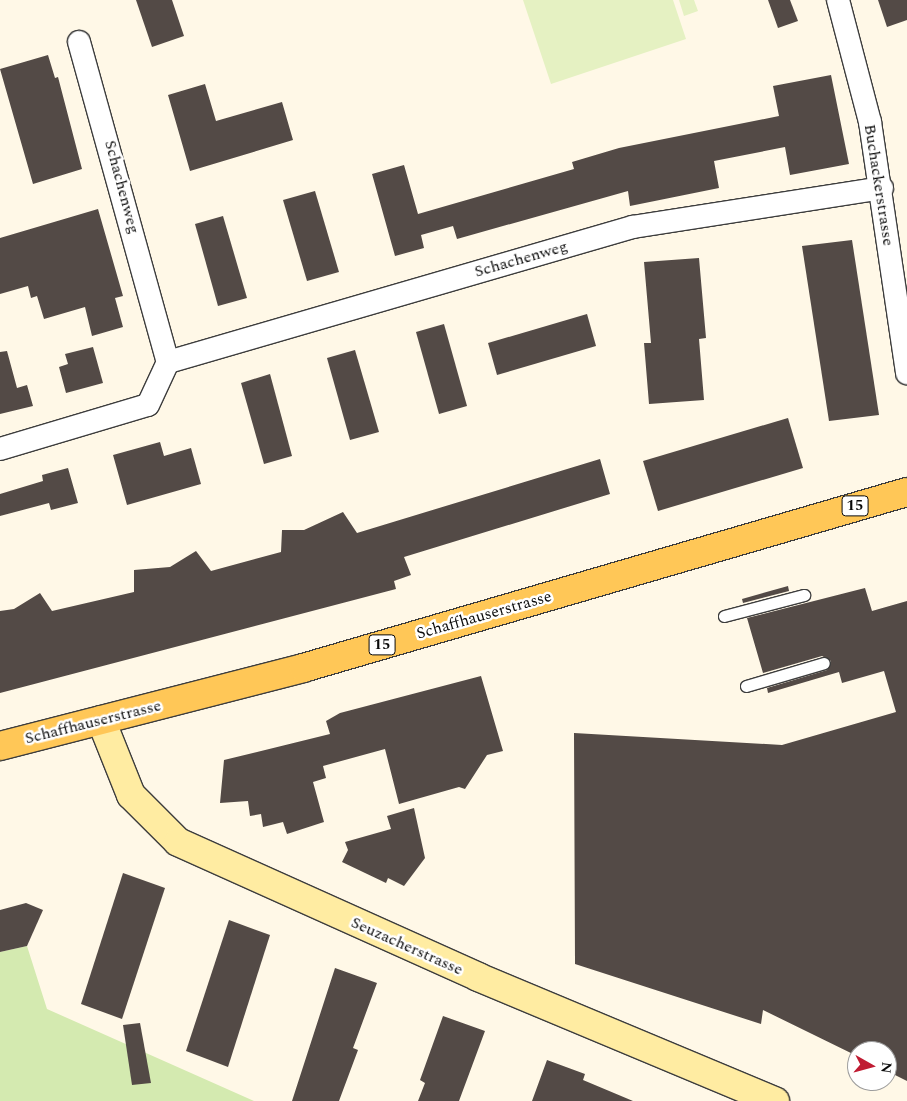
<!DOCTYPE html>
<style>
body{margin:0}
#map{position:relative;width:907px;height:1101px;overflow:hidden;background:#fff8e7;font-family:Spectral,serif}
div>[style]{position:absolute}
[style*='--x']{left:calc(var(--x)*1px);top:calc(var(--y)*1px);width:calc(var(--w)*1px);rotate:calc(var(--a)*1deg)}
.green>*{inset:0;background:#d4eab0}
.pitch>*{inset:0;background:#e5f1c2}
.building>*{inset:0;background:#534a46}
.roads{filter:drop-shadow(1px 0 #3d3d3d) drop-shadow(-1px 0 #3d3d3d) drop-shadow(0 1px #3d3d3d) drop-shadow(0 -1px #3d3d3d)}
.service>*{height:11px;margin:-5.5px;padding:0 5.5px;transform-origin:5.5px;border-radius:5.5px;background:#fff}
.minor>*{height:22px;margin:-11px;padding:0 11px;transform-origin:11px;border-radius:11px;background:#fff}
.secondary>*{height:28px;margin:-14px;padding:0 14px;transform-origin:14px;border-radius:14px;background:#ffeca2}
.primary>*{height:28px;margin:-14px;padding:0 14px;transform-origin:14px;border-radius:14px;background:#ffc757}
span{translate:-50% -50%;white-space:nowrap;text-align:center;line-height:1.15;-webkit-text-stroke:5px #fff;paint-order:stroke}
.shield-label span{padding:1px 4px;background:#fff;border:1px solid;border-radius:4px;-webkit-text-stroke-width:0}
.shield-label{font-size:15px;color:#0a0a0a;font-weight:700}
.street-label{font-size:16px;color:#0a0a0a}
.north{position:absolute;left:847px;top:1041px;width:50px;height:50px;box-sizing:border-box;background:#fff;border:1px solid #9d9d9d;border-radius:50%;rotate:97deg;font-size:14px;font-weight:700;line-height:20px;text-align:center;color:#0a0a0a}
.north::after{content:'';display:block;margin:auto;width:18px;height:22px;background:#c01c33;clip-path:polygon(50% 0,100% 100%,50% 72%,0 100%)}
</style>
<div id="map">
<div class="green">
<i style="clip-path:polygon(27px 946px,47px 1009px,254px 1101px,0 1101px,0 952px)"></i>
</div>
<div class="pitch">
<i style="clip-path:polygon(523px 0,673px 0,686px 39px,551px 84px)"></i>
<i style="clip-path:polygon(679px 0,694px 0,698px 11px,684px 16px)"></i>
</div>
<div class="building">
<i style="clip-path:polygon(136px 0,172px 0,184px 36px,152px 47px)"></i>
<i style="clip-path:polygon(768px 0,790px 0,798px 21px,778px 28px)"></i>
<i style="clip-path:polygon(878px 0,907px 0,907px 20px,887px 27px)"></i>
<i style="clip-path:polygon(48px 55px,55px 78px,58px 77px,82px 169px,33px 184px,0 69px)"></i>
<i style="clip-path:polygon(831px 75px,849px 164px,790px 175px,785px 147px,714px 161px,719px 188px,630px 206px,628px 191px,457px 239px,453px 226px,421px 235px,424px 248px,395px 256px,372px 174px,404px 165px,418px 214px,574px 169px,572px 162px,619px 148px,779px 116px,773px 86px)"></i>
<i style="clip-path:polygon(205px 84px,216px 121px,282px 102px,293px 140px,190px 171px,168px 95px)"></i>
<i style="clip-path:polygon(315px 191px,339px 272px,307px 281px,283px 200px)"></i>
<i style="clip-path:polygon(98px 209px,123px 296px,115px 298px,123px 327px,92px 336px,85px 307px,44px 319px,37px 296px,31px 298px,28px 286px,0 294px,0 238px)"></i>
<i style="clip-path:polygon(223px 216px,247px 298px,218px 306px,195px 224px)"></i>
<i style="clip-path:polygon(852px 240px,879px 415px,829px 421px,802px 246px)"></i>
<i style="clip-path:polygon(699px 258px,706px 338px,699px 339px,704px 400px,649px 404px,644px 343px,651px 343px,644px 262px)"></i>
<i style="clip-path:polygon(587px 314px,596px 346px,497px 375px,488px 343px)"></i>
<i style="clip-path:polygon(444px 324px,467px 406px,439px 414px,416px 332px)"></i>
<i style="clip-path:polygon(93px 347px,103px 383px,66px 393px,59px 367px,68px 364px,65px 354px)"></i>
<i style="clip-path:polygon(355px 350px,379px 432px,350px 440px,327px 358px)"></i>
<i style="clip-path:polygon(7px 351px,17px 388px,27px 385px,33px 406px,0 414px,0 352px)"></i>
<i style="clip-path:polygon(270px 374px,292px 456px,264px 464px,241px 383px)"></i>
<i style="clip-path:polygon(788px 418px,803px 468px,658px 511px,643px 461px)"></i>
<i style="clip-path:polygon(160px 442px,164px 456px,191px 448px,201px 484px,127px 505px,113px 455px)"></i>
<i style="clip-path:polygon(600px 459px,610px 494px,404px 557px,411px 575px,394px 581px,396px 589px,0 693px,0 611px,14px 609px,40px 593px,52px 611px,134px 592px,134px 570px,170px 567px,196px 551px,211px 571px,281px 552px,282px 530px,304px 530px,343px 512px,357px 533px)"></i>
<i style="clip-path:polygon(68px 468px,78px 503px,51px 510px,49px 503px,0 516px,0 494px,43px 481px,42px 475px)"></i>
<i style="clip-path:polygon(788px 586px,789px 591px,743px 603px,742px 599px)"></i>
<i style="clip-path:polygon(865px 588px,872px 611px,907px 601px,907px 1081px,887px 1071px,887px 1051px,857px 1051px,857px 1056px,763px 1010px,761px 1024px,575px 964px,574px 733px,782px 745px,896px 712px,884px 671px,842px 683px,839px 672px,768px 693px,767px 688px,827px 670px,831px 661px,822px 656px,763px 673px,747px 618px)"></i>
<i style="clip-path:polygon(481px 676px,503px 751px,487px 755px,465px 789px,459px 787px,399px 804px,385px 749px,323px 766px,326px 778px,313px 782px,324px 822px,287px 834px,283px 822px,263px 827px,261px 814px,250px 816px,248px 801px,220px 803px,224px 760px,330px 734px,326px 721px,340px 713px)"></i>
<i style="clip-path:polygon(414px 808px,425px 858px,404px 886px,388px 878px,386px 883px,342px 862px,348px 850px,345px 842px,391px 829px,387px 816px)"></i>
<i style="clip-path:polygon(123px 873px,165px 888px,122px 1019px,81px 1004px)"></i>
<i style="clip-path:polygon(26px 903px,43px 910px,27px 946px,0 952px,0 910px)"></i>
<i style="clip-path:polygon(229px 920px,270px 935px,228px 1067px,186px 1051px)"></i>
<i style="clip-path:polygon(335px 968px,377px 983px,353px 1048px,358px 1050px,339px 1101px,292px 1101px)"></i>
<i style="clip-path:polygon(443px 1016px,485px 1031px,459px 1101px,418px 1101px,425px 1083px,420px 1080px)"></i>
<i style="clip-path:polygon(140px 1023px,151px 1083px,132px 1085px,123px 1025px)"></i>
<i style="clip-path:polygon(547px 1060px,585px 1074px,583px 1080px,633px 1101px,532px 1101px)"></i>
</div>
<div class="roads">
<div class="service">
<i style="--x:724;--y:616;--w:83;--a:-14.7"></i>
<i style="--x:746;--y:686;--w:81;--a:-16.4"></i>
</div>
<div class="minor">
<i style="--x:838;--y:0;--w:126;--a:75.3"></i>
<i style="--x:870;--y:122;--w:254;--a:81.6"></i>
<i style="--x:79;--y:42;--w:332;--a:74.5"></i>
<i style="--x:0;--y:449;--w:154;--a:-16.6"></i>
<i style="--x:148;--y:405;--w:47;--a:-65.1"></i>
<i style="--x:168;--y:362;--w:484;--a:-16.2"></i>
<i style="--x:633;--y:227;--w:252;--a:-8.9"></i>
</div>
<div class="secondary">
<i style="--x:101;--y:720;--w:81;--a:68.2"></i>
<i style="--x:131;--y:795;--w:66;--a:45"></i>
<i style="--x:178;--y:842;--w:329;--a:24.2"></i>
<i style="--x:478;--y:977;--w:322;--a:22.7"></i>
</div>
<div class="primary">
<i style="--x:0;--y:746;--w:313;--a:-14.4"></i>
<i style="--x:303;--y:668;--w:629;--a:-16.25"></i>
</div>
</div>
<div class="shield-label">
<span style="left:855px;top:506px">15</span>
<span style="left:382px;top:645px">15</span>
</div>
<div class="street-label">
<span style="left:879px;top:185px;rotate:81deg">Buchackerstrasse</span>
<span style="left:122px;top:187px;rotate:75deg">Schachenweg</span>
<span style="left:521px;top:259px;rotate:-16deg">Schachenweg</span>
<span style="left:484px;top:615px;rotate:-16deg">Schaffhauserstrasse</span>
<span style="left:93px;top:722px;rotate:-14deg">Schaffhauserstrasse</span>
<span style="left:407px;top:946px;rotate:24deg">Seuzacherstrasse</span>
</div>
<div class="north">N</div>
</div>
